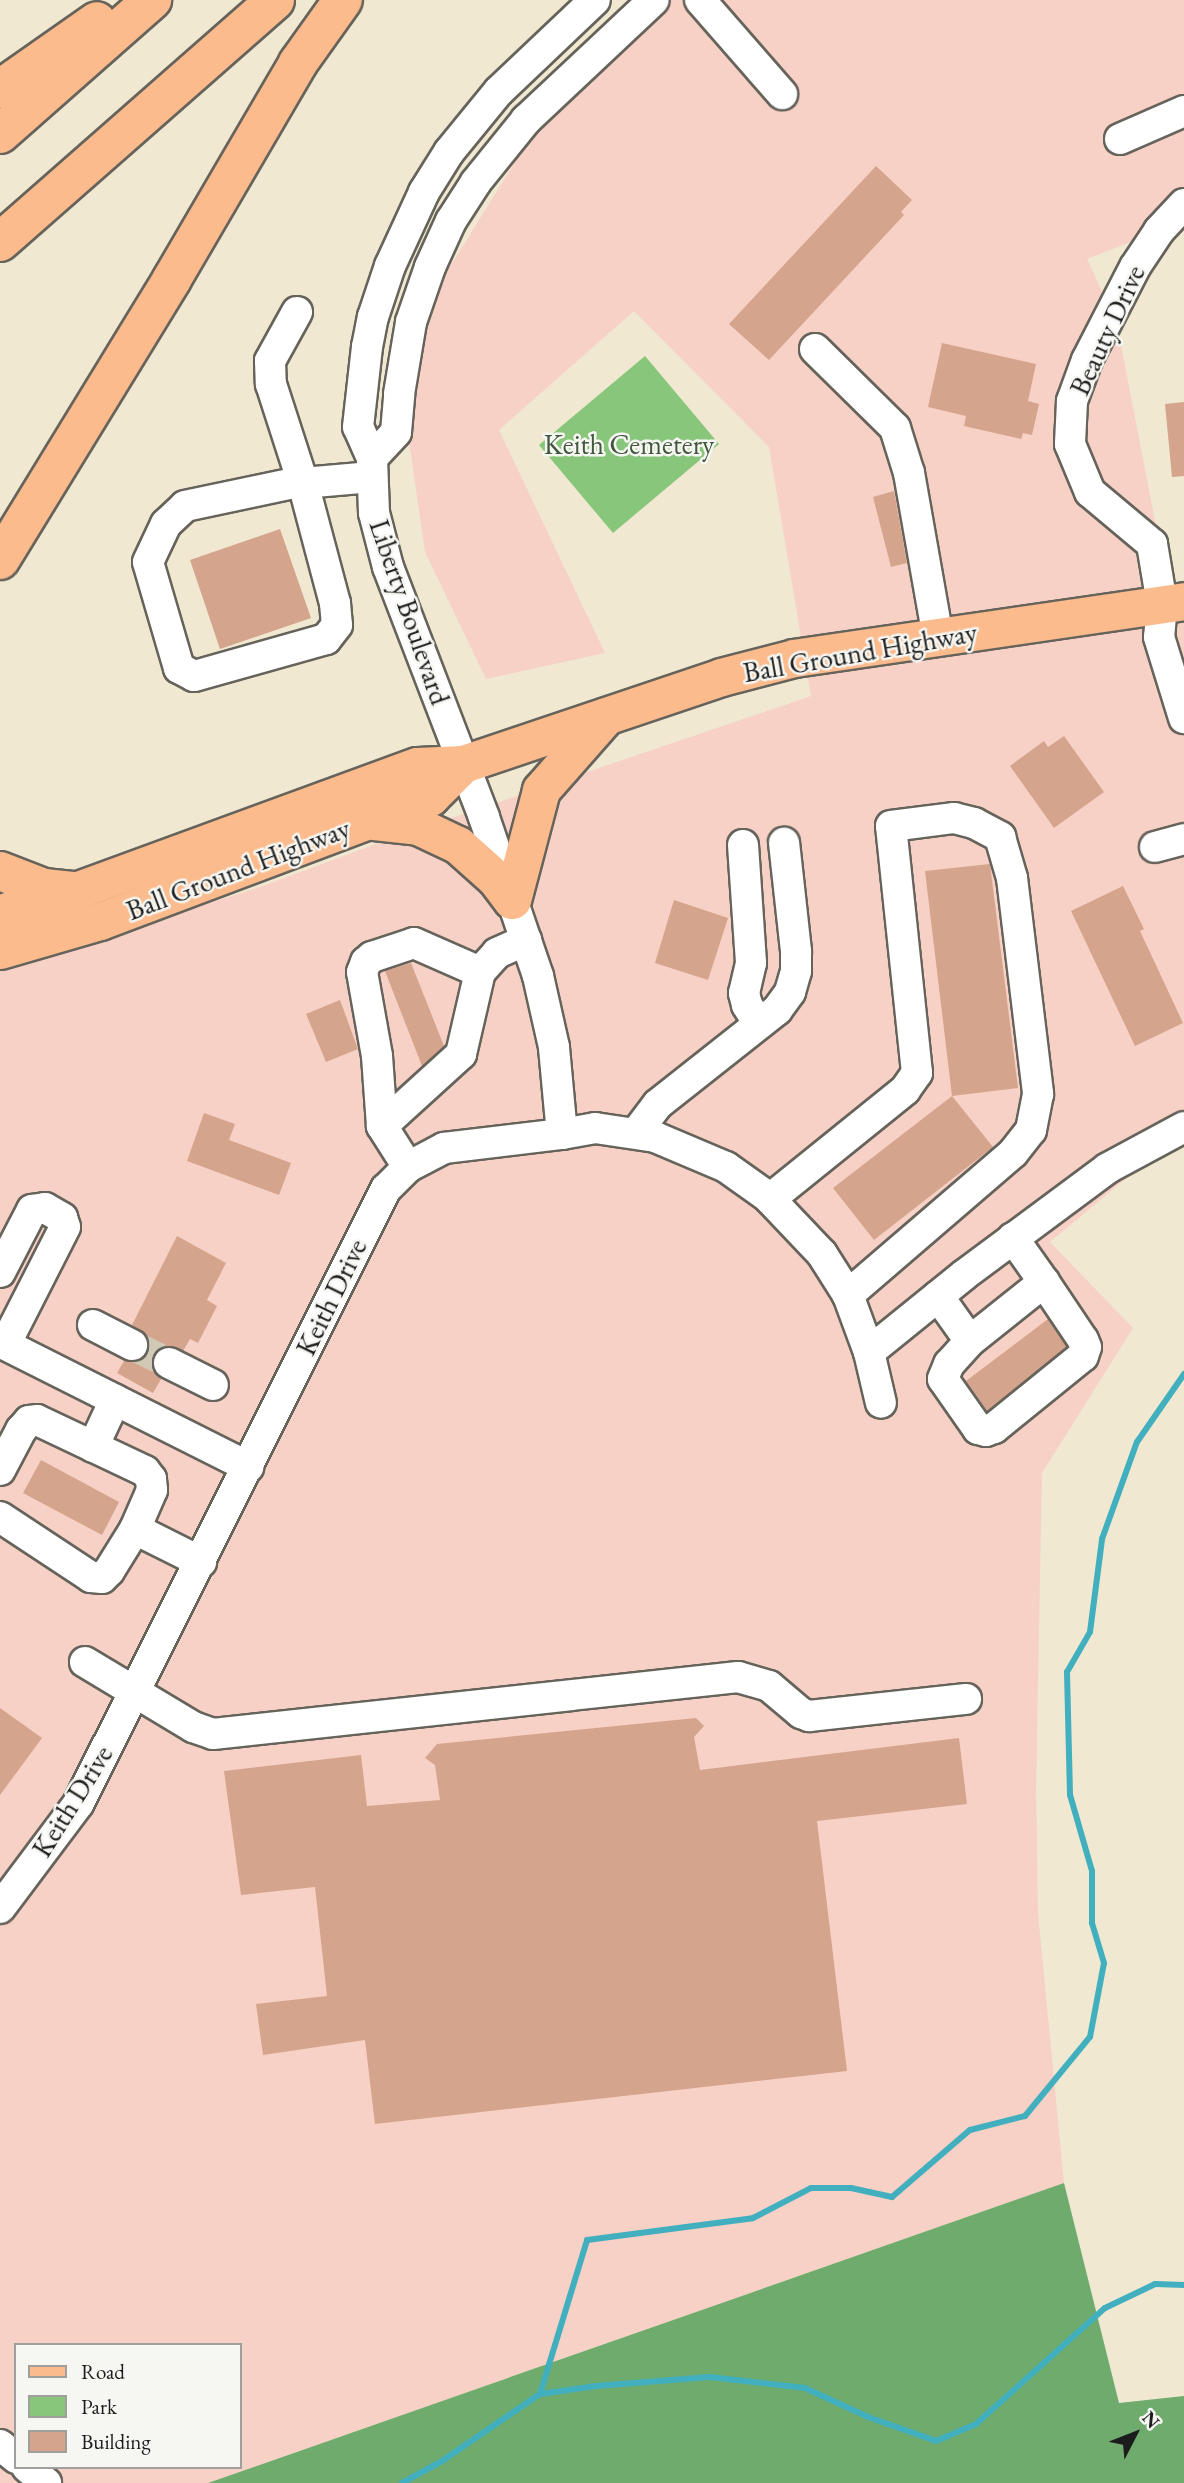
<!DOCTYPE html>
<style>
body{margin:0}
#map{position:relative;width:1184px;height:2483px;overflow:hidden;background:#f0e8d1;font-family:"EB Garamond",serif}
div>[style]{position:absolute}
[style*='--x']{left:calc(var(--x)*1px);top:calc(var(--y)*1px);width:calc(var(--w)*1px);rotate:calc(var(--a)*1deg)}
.built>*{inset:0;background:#f7d1c6}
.green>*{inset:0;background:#88c67c}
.forest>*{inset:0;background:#6eab6c}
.stream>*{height:6px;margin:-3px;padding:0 3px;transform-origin:3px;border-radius:3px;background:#42afbf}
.building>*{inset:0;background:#d5a48c}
.minor-tunnel>*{height:30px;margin-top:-15px;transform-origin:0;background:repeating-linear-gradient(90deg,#d0c9b6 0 30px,transparent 0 45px)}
.roads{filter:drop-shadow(2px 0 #66635b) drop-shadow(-2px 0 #66635b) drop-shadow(0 2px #66635b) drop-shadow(0 -2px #66635b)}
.minor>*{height:30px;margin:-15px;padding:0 15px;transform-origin:15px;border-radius:15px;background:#fff}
.major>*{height:37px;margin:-18.5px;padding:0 18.5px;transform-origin:18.5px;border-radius:18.5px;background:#fbbb8d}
.highway>*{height:38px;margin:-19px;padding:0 19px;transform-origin:19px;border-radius:19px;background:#fbbb8d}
span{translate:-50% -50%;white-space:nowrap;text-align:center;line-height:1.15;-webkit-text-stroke:5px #f6f6f2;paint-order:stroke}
.street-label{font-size:28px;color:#1c1c1c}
.park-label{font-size:28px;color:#42583e}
.legend{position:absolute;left:14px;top:2343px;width:228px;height:126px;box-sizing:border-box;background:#f6f6f2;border:2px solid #9f9f9c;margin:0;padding:9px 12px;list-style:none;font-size:21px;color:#1c1c1c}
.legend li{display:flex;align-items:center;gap:14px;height:35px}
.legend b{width:35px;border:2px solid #9f9f9c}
.north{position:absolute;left:1100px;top:2399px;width:70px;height:70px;-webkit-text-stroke:5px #f6f6f2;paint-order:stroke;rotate:48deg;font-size:19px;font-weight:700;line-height:28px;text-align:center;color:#1c1c1c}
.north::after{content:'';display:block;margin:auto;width:24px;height:32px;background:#1c1c1c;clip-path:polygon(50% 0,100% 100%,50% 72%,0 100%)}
</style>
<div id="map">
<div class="built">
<i style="clip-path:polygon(evenodd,632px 0,1184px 0,1184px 221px,1087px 259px,1117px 324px,1171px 604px,1184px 603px,1184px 1130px,1050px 1242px,1133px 1328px,1042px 1473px,1036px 1789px,1038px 1913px,1064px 2183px,208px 2483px,0 2483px,0 970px,263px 886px,381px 842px,811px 696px,769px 447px,634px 311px,499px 430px,605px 653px,486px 679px,425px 552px,407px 428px,425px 307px,523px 149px,632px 0,16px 2345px,240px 2345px,240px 2467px,16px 2467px,16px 2345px)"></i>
</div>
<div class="green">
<i style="clip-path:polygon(645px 356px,719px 444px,613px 533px,539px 445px)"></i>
</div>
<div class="forest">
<i style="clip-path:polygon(1064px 2183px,1119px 2403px,1184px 2396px,1184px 2483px,208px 2483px)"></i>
</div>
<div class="stream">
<i style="--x:540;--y:2394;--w:161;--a:-73"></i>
<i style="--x:587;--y:2240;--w:167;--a:-7.5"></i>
<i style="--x:753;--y:2218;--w:65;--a:-27.3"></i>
<i style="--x:811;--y:2188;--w:40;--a:0"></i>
<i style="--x:851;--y:2188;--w:42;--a:12.4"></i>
<i style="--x:892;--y:2197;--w:103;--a:-40.7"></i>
<i style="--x:970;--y:2130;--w:57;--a:-14.3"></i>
<i style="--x:1025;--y:2116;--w:102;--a:-50.6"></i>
<i style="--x:1090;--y:2037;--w:75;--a:-79.3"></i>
<i style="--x:1104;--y:1963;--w:42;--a:-106.7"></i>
<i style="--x:1092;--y:1923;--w:52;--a:-90"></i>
<i style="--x:1092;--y:1871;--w:79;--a:-106.1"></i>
<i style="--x:1070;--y:1795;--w:123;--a:-91.4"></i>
<i style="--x:1067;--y:1672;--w:46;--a:-60.1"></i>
<i style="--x:1090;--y:1632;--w:94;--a:-82.6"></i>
<i style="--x:1102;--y:1539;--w:103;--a:-70.2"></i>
<i style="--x:1137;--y:1442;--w:83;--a:-55.3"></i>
<i style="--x:402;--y:2483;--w:46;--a:-28.8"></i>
<i style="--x:442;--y:2461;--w:119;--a:-34.4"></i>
<i style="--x:540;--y:2394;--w:57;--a:-8.1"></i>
<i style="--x:596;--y:2386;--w:114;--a:-4.5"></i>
<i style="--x:710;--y:2377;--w:96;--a:6.6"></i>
<i style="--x:805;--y:2388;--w:69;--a:24.7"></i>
<i style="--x:868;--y:2417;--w:72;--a:19.4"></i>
<i style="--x:936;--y:2441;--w:43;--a:-23"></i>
<i style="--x:976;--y:2424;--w:173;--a:-42"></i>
<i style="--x:1105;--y:2308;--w:55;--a:-25.6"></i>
<i style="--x:1155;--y:2284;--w:29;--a:2"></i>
</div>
<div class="building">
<i style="clip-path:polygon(876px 166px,912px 200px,901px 212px,904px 215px,769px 360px,729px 324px)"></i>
<i style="clip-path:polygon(942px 343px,1036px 364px,1028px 401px,1039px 404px,1032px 435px,1023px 433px,1021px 439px,964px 426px,966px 416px,928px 407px)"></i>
<i style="clip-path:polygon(1184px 402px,1184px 476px,1172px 477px,1165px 404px)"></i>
<i style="clip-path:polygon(894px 491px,907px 563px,891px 567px,873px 497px)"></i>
<i style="clip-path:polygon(280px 529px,311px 618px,220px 649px,190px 560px)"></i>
<i style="clip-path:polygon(1064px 736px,1104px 792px,1054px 828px,1010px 766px,1044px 741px,1048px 747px)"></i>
<i style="clip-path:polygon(990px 864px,1018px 1088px,952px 1096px,925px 871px)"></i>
<i style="clip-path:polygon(1123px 886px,1144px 929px,1140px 931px,1183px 1023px,1135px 1046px,1071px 911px)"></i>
<i style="clip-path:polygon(674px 900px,728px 918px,708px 980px,655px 963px)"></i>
<i style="clip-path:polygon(411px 963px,444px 1046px,422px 1066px,385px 971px)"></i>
<i style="clip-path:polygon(340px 1000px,358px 1049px,326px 1062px,306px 1014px)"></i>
<i style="clip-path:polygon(952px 1096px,993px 1147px,874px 1240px,833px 1188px)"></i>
<i style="clip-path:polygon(204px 1113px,235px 1124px,229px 1140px,291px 1163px,279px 1195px,187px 1161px)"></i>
<i style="clip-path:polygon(177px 1236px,226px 1263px,207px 1300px,217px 1306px,198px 1343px,190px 1339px,183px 1351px,167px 1346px,154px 1355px,152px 1365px,161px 1379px,153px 1393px,117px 1373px,124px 1361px,141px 1360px,148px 1352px,147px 1336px,132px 1325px)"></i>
<i style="clip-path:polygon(1048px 1319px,1067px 1347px,987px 1411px,966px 1381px)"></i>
<i style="clip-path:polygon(41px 1460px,119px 1502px,102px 1535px,23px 1493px)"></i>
<i style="clip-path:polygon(0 1708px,42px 1738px,0 1795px)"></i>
<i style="clip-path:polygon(696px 1718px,704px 1726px,694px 1737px,700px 1770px,959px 1738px,967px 1804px,817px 1821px,847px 2071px,375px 2124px,365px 2040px,263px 2055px,256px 2004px,327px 1996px,315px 1887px,241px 1895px,224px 1771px,361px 1755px,367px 1806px,440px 1800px,435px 1765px,425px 1758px,437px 1744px)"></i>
</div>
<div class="minor-tunnel">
<i style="--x:132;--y:1345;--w:41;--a:25.9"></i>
</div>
<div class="roads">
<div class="minor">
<i style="--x:700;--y:0;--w:125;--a:48.9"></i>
<i style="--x:1120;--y:139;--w:70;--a:-23.6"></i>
<i style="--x:1184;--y:204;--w:37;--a:133"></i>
<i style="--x:1159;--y:231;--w:43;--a:123.7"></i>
<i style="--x:1135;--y:267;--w:105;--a:117.3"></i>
<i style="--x:1087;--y:360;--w:44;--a:110.1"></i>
<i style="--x:1072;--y:401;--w:43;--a:92.7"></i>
<i style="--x:1070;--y:444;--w:52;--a:67.4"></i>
<i style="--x:1090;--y:492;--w:81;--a:40"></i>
<i style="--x:1152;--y:544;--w:61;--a:80.5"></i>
<i style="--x:1162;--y:604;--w:33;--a:95"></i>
<i style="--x:1159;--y:637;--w:85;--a:72.8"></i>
<i style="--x:297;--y:312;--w:56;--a:118.9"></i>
<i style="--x:270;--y:361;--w:23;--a:88"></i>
<i style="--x:271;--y:384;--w:104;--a:72.1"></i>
<i style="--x:303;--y:483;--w:124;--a:75.1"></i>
<i style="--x:335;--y:603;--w:22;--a:85"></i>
<i style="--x:337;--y:625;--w:18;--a:128"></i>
<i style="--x:326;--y:639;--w:137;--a:164.3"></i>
<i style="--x:194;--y:676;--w:17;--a:-152"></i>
<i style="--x:179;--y:668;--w:110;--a:-106.3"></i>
<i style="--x:148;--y:562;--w:42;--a:-64.7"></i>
<i style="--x:166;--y:524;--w:26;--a:-43"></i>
<i style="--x:185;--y:506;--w:106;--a:-11.9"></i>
<i style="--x:289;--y:484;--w:14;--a:-4"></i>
<i style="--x:303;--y:483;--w:69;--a:-5"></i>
<i style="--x:815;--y:349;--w:112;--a:44.6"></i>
<i style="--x:895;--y:428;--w:47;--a:72.7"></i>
<i style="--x:909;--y:473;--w:167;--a:80"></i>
<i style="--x:372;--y:458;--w:35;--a:-47"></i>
<i style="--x:396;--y:432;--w:38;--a:-85"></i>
<i style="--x:399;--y:394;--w:73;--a:-80.5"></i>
<i style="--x:411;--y:322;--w:58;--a:-70.9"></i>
<i style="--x:430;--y:267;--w:51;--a:-65.5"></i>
<i style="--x:451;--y:221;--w:46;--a:-57.3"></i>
<i style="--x:476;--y:182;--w:80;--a:-51.1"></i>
<i style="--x:526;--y:120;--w:175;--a:-43.2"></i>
<i style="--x:743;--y:845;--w:118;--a:86.1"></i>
<i style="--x:751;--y:963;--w:31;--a:103"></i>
<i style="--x:744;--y:993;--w:12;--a:76"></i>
<i style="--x:747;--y:1005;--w:22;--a:58"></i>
<i style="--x:1155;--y:847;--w:30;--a:-15"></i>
<i style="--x:382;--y:1126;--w:107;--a:-42.3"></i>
<i style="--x:461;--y:1054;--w:84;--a:-77"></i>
<i style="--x:636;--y:1133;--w:36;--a:-53"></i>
<i style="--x:658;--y:1104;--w:152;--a:-38.3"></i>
<i style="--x:777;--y:1010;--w:22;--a:-54"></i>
<i style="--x:790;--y:992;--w:22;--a:-74"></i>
<i style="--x:796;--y:971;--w:20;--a:-90"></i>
<i style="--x:796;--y:951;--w:109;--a:-96.3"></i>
<i style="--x:562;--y:1134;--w:34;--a:-10"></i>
<i style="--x:595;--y:1128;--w:61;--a:8.5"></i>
<i style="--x:655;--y:1137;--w:77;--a:22.9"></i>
<i style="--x:726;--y:1167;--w:50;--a:35.3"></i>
<i style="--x:767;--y:1196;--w:80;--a:46.5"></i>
<i style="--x:822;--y:1254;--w:49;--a:57.6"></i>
<i style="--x:848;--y:1295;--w:61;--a:69.8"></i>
<i style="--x:869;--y:1352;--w:52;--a:76.8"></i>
<i style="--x:408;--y:1167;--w:49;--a:-122.4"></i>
<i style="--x:382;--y:1126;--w:70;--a:-94.1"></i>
<i style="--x:377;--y:1056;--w:85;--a:-100.1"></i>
<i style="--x:362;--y:972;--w:11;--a:-68"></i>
<i style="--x:366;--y:962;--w:8;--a:-40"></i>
<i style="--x:372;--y:957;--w:44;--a:-18.4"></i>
<i style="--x:414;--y:943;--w:72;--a:23.7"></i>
<i style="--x:480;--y:972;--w:25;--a:-48"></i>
<i style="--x:497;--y:953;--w:32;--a:-24"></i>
<i style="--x:770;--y:1199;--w:174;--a:-38.9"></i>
<i style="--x:905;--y:1090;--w:21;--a:-55"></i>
<i style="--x:917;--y:1073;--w:248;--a:-96"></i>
<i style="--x:891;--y:826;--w:64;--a:-7.2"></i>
<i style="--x:954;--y:818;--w:21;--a:14"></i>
<i style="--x:974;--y:823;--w:30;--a:28"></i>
<i style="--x:1000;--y:837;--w:43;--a:73.7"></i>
<i style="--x:1012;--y:878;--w:218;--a:83.1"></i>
<i style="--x:1038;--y:1094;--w:37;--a:101"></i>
<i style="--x:1031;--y:1130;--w:29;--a:128"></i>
<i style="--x:1013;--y:1153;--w:218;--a:139.3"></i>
<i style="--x:0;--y:1272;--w:70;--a:-62.7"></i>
<i style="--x:32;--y:1210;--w:13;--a:-9"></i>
<i style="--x:45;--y:1208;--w:20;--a:30"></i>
<i style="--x:62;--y:1218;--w:9;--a:72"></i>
<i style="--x:65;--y:1227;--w:132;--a:117"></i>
<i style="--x:938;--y:1296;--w:55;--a:54.6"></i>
<i style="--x:970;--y:1341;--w:95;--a:-38.6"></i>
<i style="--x:1044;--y:1282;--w:54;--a:-125.2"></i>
<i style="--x:93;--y:1325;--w:44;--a:27.1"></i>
<i style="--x:970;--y:1341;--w:31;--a:132"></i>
<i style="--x:949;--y:1364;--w:16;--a:112"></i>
<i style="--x:943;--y:1379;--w:61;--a:55"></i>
<i style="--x:978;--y:1429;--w:8;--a:14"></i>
<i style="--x:986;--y:1431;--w:9;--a:-21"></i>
<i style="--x:994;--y:1428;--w:114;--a:-39"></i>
<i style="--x:1083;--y:1356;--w:9;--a:-72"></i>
<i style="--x:1086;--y:1347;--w:8;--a:-113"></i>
<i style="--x:1083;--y:1340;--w:70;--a:-123.9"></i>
<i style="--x:0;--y:1342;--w:278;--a:26.7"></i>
<i style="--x:869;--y:1352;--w:122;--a:-39"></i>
<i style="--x:964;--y:1275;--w:179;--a:-36.6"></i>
<i style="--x:1108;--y:1168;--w:86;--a:-28.3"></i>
<i style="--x:169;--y:1363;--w:49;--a:26.6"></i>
<i style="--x:93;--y:1447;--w:52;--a:-64.9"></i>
<i style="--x:0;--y:1470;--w:45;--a:-62.3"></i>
<i style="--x:21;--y:1430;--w:12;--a:-48"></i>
<i style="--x:29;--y:1421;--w:8;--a:-7"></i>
<i style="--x:37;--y:1420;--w:119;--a:25.3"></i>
<i style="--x:145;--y:1471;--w:10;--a:53"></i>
<i style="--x:151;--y:1479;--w:11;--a:85"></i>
<i style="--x:152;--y:1490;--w:43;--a:113.6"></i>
<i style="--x:0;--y:1517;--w:109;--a:33.4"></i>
<i style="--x:91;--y:1577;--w:11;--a:5"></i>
<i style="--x:102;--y:1578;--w:10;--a:-45"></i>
<i style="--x:109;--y:1571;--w:49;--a:-58.2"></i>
<i style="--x:135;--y:1529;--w:74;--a:26.6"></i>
<i style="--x:85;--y:1662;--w:126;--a:31"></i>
<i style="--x:193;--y:1727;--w:21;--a:19"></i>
<i style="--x:213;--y:1734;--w:528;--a:-6.2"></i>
<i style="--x:738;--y:1677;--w:32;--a:16"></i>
<i style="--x:769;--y:1686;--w:42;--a:40.2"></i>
<i style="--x:801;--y:1713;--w:9;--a:21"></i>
<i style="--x:809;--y:1716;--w:158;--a:-6.2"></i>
<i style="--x:0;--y:1908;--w:130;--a:-53.1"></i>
<i style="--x:78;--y:1804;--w:688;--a:-63.4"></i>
<i style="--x:386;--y:1189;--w:31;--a:-45"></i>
<i style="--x:408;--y:1167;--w:41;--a:-27.8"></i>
<i style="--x:444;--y:1148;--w:119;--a:-6.8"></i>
<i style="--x:562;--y:1134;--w:87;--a:-95.3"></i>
<i style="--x:554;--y:1047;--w:73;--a:-102.7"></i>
<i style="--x:538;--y:976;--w:168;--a:-108.8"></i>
<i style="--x:484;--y:817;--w:268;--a:-111"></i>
<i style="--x:388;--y:567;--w:56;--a:-104.5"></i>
<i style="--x:374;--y:513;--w:55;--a:-92.1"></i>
<i style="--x:372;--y:458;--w:34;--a:-114"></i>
<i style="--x:358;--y:427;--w:81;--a:-83.6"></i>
<i style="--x:367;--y:347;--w:31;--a:-79"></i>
<i style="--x:373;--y:317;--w:54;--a:-71.6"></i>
<i style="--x:390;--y:266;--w:81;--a:-65.3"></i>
<i style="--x:424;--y:192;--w:47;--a:-58"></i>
<i style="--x:449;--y:152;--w:79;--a:-50.7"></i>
<i style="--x:499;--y:91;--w:132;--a:-43.5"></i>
<i style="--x:0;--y:2445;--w:21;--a:39"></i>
<i style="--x:27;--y:2467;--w:25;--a:40"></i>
</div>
<div class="major">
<i style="--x:374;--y:821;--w:44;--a:6.5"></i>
<i style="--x:418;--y:826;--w:44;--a:25.4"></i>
<i style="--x:458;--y:845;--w:51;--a:41.8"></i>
<i style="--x:496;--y:879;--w:26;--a:53"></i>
<i style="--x:512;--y:900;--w:114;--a:-75.2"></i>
<i style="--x:541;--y:790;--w:98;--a:-48.7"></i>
<i style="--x:0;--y:913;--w:78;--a:-16.3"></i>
<i style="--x:75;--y:891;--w:364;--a:-20.1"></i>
<i style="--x:417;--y:766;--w:46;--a:-2.5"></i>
<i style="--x:463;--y:764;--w:272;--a:-18.6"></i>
<i style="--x:721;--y:677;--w:75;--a:-14.6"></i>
<i style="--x:794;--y:658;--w:394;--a:-8.3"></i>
<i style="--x:0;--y:950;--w:104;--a:-16.2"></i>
<i style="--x:100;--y:921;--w:353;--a:-20.6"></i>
<i style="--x:430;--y:797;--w:47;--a:-45"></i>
</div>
<div class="highway">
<i style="--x:0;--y:89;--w:118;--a:-35"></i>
<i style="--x:0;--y:134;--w:203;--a:-41.4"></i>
<i style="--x:0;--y:242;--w:366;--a:-41.3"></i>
<i style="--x:0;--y:560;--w:329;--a:-58.5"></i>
<i style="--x:172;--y:279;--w:250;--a:-59.7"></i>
<i style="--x:298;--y:63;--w:77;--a:-54.5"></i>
<i style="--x:0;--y:871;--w:47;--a:21.1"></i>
<i style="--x:44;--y:888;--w:31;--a:6"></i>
</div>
</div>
<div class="street-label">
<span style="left:1107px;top:330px;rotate:-65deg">Beauty Drive</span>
<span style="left:410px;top:612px;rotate:71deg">Liberty Boulevard</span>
<span style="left:860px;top:652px;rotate:-10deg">Ball Ground Highway</span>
<span style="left:238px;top:869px;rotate:-21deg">Ball Ground Highway</span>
<span style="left:331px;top:1297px;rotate:-64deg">Keith Drive</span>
<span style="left:72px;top:1801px;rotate:-58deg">Keith Drive</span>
</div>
<div class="park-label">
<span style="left:629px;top:444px">Keith Cemetery</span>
</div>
<ul class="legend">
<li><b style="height:9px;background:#fbbb8d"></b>Road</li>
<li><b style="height:19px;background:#88c67c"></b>Park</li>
<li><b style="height:19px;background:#d5a48c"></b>Building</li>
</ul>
<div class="north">N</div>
</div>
